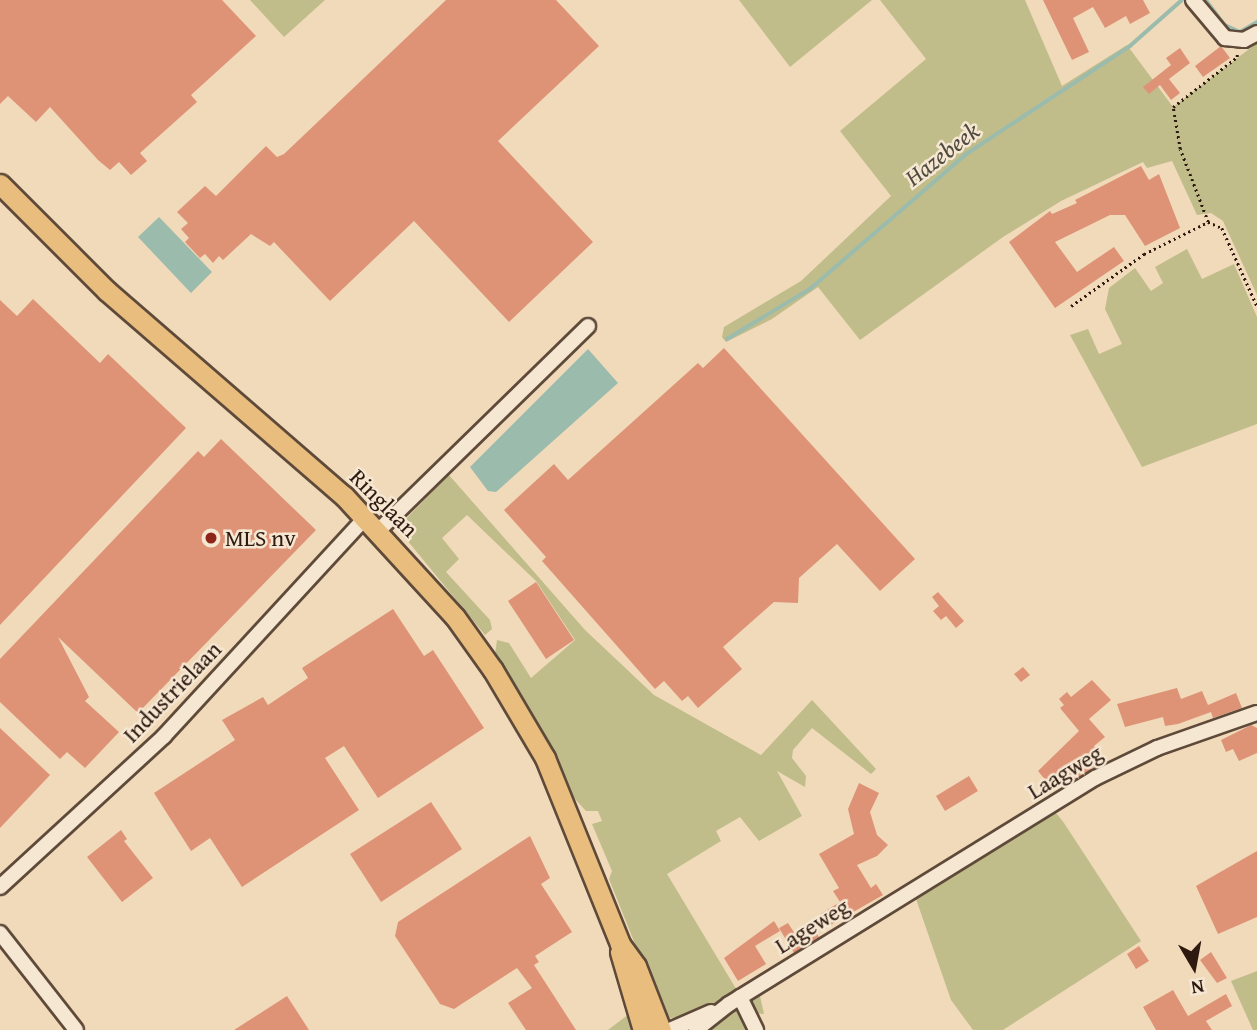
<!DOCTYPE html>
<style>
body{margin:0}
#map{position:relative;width:1257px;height:1030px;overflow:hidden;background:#f0daba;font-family:"Gentium Book Plus",serif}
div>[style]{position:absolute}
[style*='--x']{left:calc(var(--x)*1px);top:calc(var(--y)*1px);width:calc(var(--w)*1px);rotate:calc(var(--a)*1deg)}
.green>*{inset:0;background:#c0bd8b}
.water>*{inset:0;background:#9bbbac}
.stream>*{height:3.5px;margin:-1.75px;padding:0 1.75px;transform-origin:1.75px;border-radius:1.75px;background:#9bbbac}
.building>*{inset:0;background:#df9376}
.path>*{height:2.5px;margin-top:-1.25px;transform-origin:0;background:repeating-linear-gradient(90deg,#2f1a10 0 2px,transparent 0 5.5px)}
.roads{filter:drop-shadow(2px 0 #5f4a3a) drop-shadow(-2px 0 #5f4a3a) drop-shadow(0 2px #5f4a3a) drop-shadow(0 -2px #5f4a3a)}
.minor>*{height:14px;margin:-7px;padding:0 7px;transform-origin:7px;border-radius:7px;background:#f5e7d2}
.major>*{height:19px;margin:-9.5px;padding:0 9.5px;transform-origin:9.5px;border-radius:9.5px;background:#e8bd7d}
.dots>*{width:19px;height:19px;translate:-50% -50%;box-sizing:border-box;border:4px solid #f5e7d2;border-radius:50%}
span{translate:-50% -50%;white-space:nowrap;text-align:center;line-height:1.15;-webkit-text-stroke:5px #f5e7d2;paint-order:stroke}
.street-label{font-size:23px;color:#2f1a10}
.poi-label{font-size:23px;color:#2f1a10}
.left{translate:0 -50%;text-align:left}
.water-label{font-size:24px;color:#4f4a3f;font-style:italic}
.north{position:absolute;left:1159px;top:932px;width:70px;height:70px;-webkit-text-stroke:5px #f5e7d2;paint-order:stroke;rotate:170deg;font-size:19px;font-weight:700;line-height:28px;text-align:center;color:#2f1a10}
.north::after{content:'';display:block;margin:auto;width:24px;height:32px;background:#2f1a10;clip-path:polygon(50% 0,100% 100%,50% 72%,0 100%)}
</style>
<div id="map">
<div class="green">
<i style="clip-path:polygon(250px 0,325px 0,284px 37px)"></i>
<i style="clip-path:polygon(739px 0,872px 0,790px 67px)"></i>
<i style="clip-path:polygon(880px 0,1025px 0,1062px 86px,1127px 45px,1173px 107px,1257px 43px,1257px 295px,1223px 221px,1211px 213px,1197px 215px,1172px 161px,1147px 168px,1143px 162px,1061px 201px,1003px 237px,860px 340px,818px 287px,772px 319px,726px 342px,722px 337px,724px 327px,801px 281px,891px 196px,840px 131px,926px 59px)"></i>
<i style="clip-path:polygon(1187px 249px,1202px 279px,1234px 264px,1257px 317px,1257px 424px,1142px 467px,1070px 335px,1088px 329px,1099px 354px,1122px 344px,1105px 309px,1109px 288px,1135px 268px,1151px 291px,1163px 283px,1155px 267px)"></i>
<i style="clip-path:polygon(449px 475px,585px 630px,654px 695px,761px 755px,812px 700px,876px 769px,871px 774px,812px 728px,793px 750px,792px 758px,806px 776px,805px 787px,777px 771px,802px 816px,759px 841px,740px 817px,716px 831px,721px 841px,667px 874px,738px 992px,696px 1015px,670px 1018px,663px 1014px,609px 879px,612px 871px,592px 824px,602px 821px,598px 811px,586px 811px,574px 798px,558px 760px,495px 654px,497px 640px,509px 643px,531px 678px,575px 640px,536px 581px,467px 515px,442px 538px,459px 559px,446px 572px,490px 620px,492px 629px,485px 635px,397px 528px)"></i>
<i style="clip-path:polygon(1049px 813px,1057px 814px,1064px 823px,1141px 941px,1003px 1030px,973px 1030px,951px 1000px,916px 899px,760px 996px,764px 1014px,754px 1013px,751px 998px)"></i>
<i style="clip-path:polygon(1257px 971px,1257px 1030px,1253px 1030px,1231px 981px)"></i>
<i style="clip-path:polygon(735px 1008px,744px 1012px,752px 1030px,704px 1030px)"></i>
<i style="clip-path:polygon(629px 1014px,637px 1030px,608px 1030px)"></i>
</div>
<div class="water">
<i style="clip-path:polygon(159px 217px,212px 272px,191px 293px,138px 237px)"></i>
<i style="clip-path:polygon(588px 349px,618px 383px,496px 492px,488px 491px,470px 467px)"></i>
</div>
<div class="stream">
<i style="--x:1206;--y:0;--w:31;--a:53"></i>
<i style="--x:1225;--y:25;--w:17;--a:25"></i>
<i style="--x:1240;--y:32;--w:20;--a:-30"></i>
<i style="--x:727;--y:339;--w:97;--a:-31.1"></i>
<i style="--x:810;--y:289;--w:205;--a:-40.8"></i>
<i style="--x:965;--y:155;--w:198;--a:-33.4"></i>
<i style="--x:1130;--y:46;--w:69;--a:-41.5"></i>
</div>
<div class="building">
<i style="clip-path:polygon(0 0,222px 0,256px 36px,191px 95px,197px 102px,140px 153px,147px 161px,131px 175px,119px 162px,110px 170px,98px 160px,50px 107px,36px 122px,8px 96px,0 104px)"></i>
<i style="clip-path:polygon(446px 0,556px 0,599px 46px,498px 141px,593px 242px,509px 322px,414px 221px,330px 301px,274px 242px,270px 246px,251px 234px,223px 260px,219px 256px,213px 263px,205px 254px,200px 258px,185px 242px,189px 238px,181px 229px,188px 223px,177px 212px,205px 186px,216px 196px,266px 146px,277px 157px,284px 154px)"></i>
<i style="clip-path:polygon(1043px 0,1143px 0,1150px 13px,1130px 24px,1126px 16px,1105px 28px,1093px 7px,1073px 18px,1089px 52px,1072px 60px)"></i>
<i style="clip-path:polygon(1221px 46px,1230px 58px,1203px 77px,1195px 66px)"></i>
<i style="clip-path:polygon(1180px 48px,1190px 63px,1169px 79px,1180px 93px,1171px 100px,1160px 85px,1149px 94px,1143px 87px,1171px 65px,1166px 58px)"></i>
<i style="clip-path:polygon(1141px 166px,1149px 180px,1159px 174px,1180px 228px,1145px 246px,1125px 215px,1110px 215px,1055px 242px,1077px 272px,1114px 247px,1124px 261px,1055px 308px,1009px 242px,1050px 211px,1052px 214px,1077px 203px,1075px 200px)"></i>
<i style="clip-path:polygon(33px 299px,100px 363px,108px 354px,186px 428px,0 625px,0 300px,17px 316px)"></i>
<i style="clip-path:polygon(724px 348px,915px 559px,880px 591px,837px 544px,799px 578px,798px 603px,774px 602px,723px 647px,742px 669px,698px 708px,688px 696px,682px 701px,664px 681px,655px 689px,542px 561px,546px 557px,504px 510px,554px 464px,568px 480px,698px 363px,703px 368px)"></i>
<i style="clip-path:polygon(221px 439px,316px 530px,138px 713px,58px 637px,89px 697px,85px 701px,119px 732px,85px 768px,67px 752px,60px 759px,0 702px,0 659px,198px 451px,204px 457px)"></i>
<i style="clip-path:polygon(536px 582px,574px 640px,546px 659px,508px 601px)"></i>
<i style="clip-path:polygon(938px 592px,964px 621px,956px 628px,946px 616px,941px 620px,933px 611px,939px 606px,932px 597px)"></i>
<i style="clip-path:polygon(393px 609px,424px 656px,433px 650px,484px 728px,378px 798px,344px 746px,325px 758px,359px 810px,242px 887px,210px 838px,191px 851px,154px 793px,235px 740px,222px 720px,263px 697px,268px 705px,308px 678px,302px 668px)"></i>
<i style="clip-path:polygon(1023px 667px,1030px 675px,1021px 682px,1014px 674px)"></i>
<i style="clip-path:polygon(1092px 680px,1111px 700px,1089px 719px,1105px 737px,1094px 746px,1105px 763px,1067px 784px,1059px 772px,1047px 782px,1038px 771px,1079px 731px,1060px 708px,1064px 705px,1059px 699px,1067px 692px,1071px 697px)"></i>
<i style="clip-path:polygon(1177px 688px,1181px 699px,1202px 691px,1208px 705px,1236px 693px,1242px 708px,1213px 718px,1211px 712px,1178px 724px,1165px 726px,1163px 717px,1125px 727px,1117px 704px)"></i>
<i style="clip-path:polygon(1251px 725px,1257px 728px,1257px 753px,1239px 761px,1233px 749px,1226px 752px,1221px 740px)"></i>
<i style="clip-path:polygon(0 728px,50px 775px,0 828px)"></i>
<i style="clip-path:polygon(969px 776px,978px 791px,945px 811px,936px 796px)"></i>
<i style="clip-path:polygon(859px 783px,879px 793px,870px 812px,877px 835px,888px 845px,877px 856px,857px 865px,871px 888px,876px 884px,883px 895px,827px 927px,820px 914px,840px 902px,833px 891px,839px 888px,819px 854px,854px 834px,848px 809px)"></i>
<i style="clip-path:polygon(431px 802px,462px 849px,381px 902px,350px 854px)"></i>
<i style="clip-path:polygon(121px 830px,127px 839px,124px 841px,153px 878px,122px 902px,87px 857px)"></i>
<i style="clip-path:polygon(530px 836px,550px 878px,541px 884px,572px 932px,535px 956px,539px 962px,534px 965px,576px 1030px,526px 1030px,508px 1003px,532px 988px,517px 968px,454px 1009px,440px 1004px,395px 936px,398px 922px)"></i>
<i style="clip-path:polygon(1257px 851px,1257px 917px,1218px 934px,1196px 886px)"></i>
<i style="clip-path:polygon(774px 921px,780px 931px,755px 946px,766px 964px,738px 981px,724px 958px)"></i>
<i style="clip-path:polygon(788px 923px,797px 937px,813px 927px,819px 937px,794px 953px,779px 928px)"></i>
<i style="clip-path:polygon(1139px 946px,1149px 961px,1136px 969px,1127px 954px)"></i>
<i style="clip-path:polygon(1211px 952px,1227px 978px,1217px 983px,1200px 960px)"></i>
<i style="clip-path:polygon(1173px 990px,1188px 1016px,1226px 994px,1232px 1006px,1206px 1021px,1212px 1030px,1156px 1030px,1143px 1007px)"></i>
<i style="clip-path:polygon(287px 996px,309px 1030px,234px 1030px)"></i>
</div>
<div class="path">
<i style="--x:1208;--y:222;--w:78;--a:-111"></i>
<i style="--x:1180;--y:149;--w:43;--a:-99.5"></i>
<i style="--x:1173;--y:107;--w:81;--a:-38"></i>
<i style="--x:1237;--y:57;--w:5;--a:-90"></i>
<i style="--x:1208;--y:222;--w:15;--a:23"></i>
<i style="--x:1222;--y:228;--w:85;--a:65.8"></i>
<i style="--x:1071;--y:306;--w:90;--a:-35.5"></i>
<i style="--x:1144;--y:254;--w:72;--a:-26.6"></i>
</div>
<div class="roads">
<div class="minor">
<i style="--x:1193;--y:0;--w:50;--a:49.9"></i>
<i style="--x:1225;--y:38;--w:19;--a:6"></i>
<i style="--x:1244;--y:40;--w:15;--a:-28"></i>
<i style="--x:379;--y:530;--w:292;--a:-44.3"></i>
<i style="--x:0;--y:887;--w:223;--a:-42.6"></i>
<i style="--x:164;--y:736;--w:298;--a:-47.3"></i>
<i style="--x:0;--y:933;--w:123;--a:51.9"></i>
<i style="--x:740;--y:997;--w:37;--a:64"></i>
<i style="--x:670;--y:1030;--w:45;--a:-23.7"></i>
<i style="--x:696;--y:1030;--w:42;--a:-38.2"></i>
<i style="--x:729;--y:1004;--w:430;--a:-31.7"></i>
<i style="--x:1095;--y:778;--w:69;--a:-25.8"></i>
<i style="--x:1157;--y:748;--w:106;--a:-19.3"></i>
</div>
<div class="major">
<i style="--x:0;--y:184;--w:151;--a:45"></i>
<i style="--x:107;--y:291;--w:313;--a:40.9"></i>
<i style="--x:344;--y:496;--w:164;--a:47.5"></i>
<i style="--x:455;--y:617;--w:65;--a:54.4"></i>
<i style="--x:493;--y:670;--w:102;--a:59.4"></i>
<i style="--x:545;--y:758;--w:201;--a:68"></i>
<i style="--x:620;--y:944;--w:27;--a:54"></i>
<i style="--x:636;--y:966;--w:69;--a:68.7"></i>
<i style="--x:620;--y:952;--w:81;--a:73.6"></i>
</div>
</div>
<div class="dots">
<i style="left:211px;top:538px;background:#8f2418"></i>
</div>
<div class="street-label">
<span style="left:384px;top:503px;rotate:45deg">Ringlaan</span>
<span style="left:172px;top:692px;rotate:-46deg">Industrielaan</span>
<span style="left:1065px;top:772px;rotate:-31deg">Laagweg</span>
<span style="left:812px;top:926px;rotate:-32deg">Lageweg</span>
</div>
<div class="poi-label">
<span class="left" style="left:225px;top:538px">MLS nv</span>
</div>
<div class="water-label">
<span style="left:942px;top:154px;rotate:-38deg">Hazebeek</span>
</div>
<div class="north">N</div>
</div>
